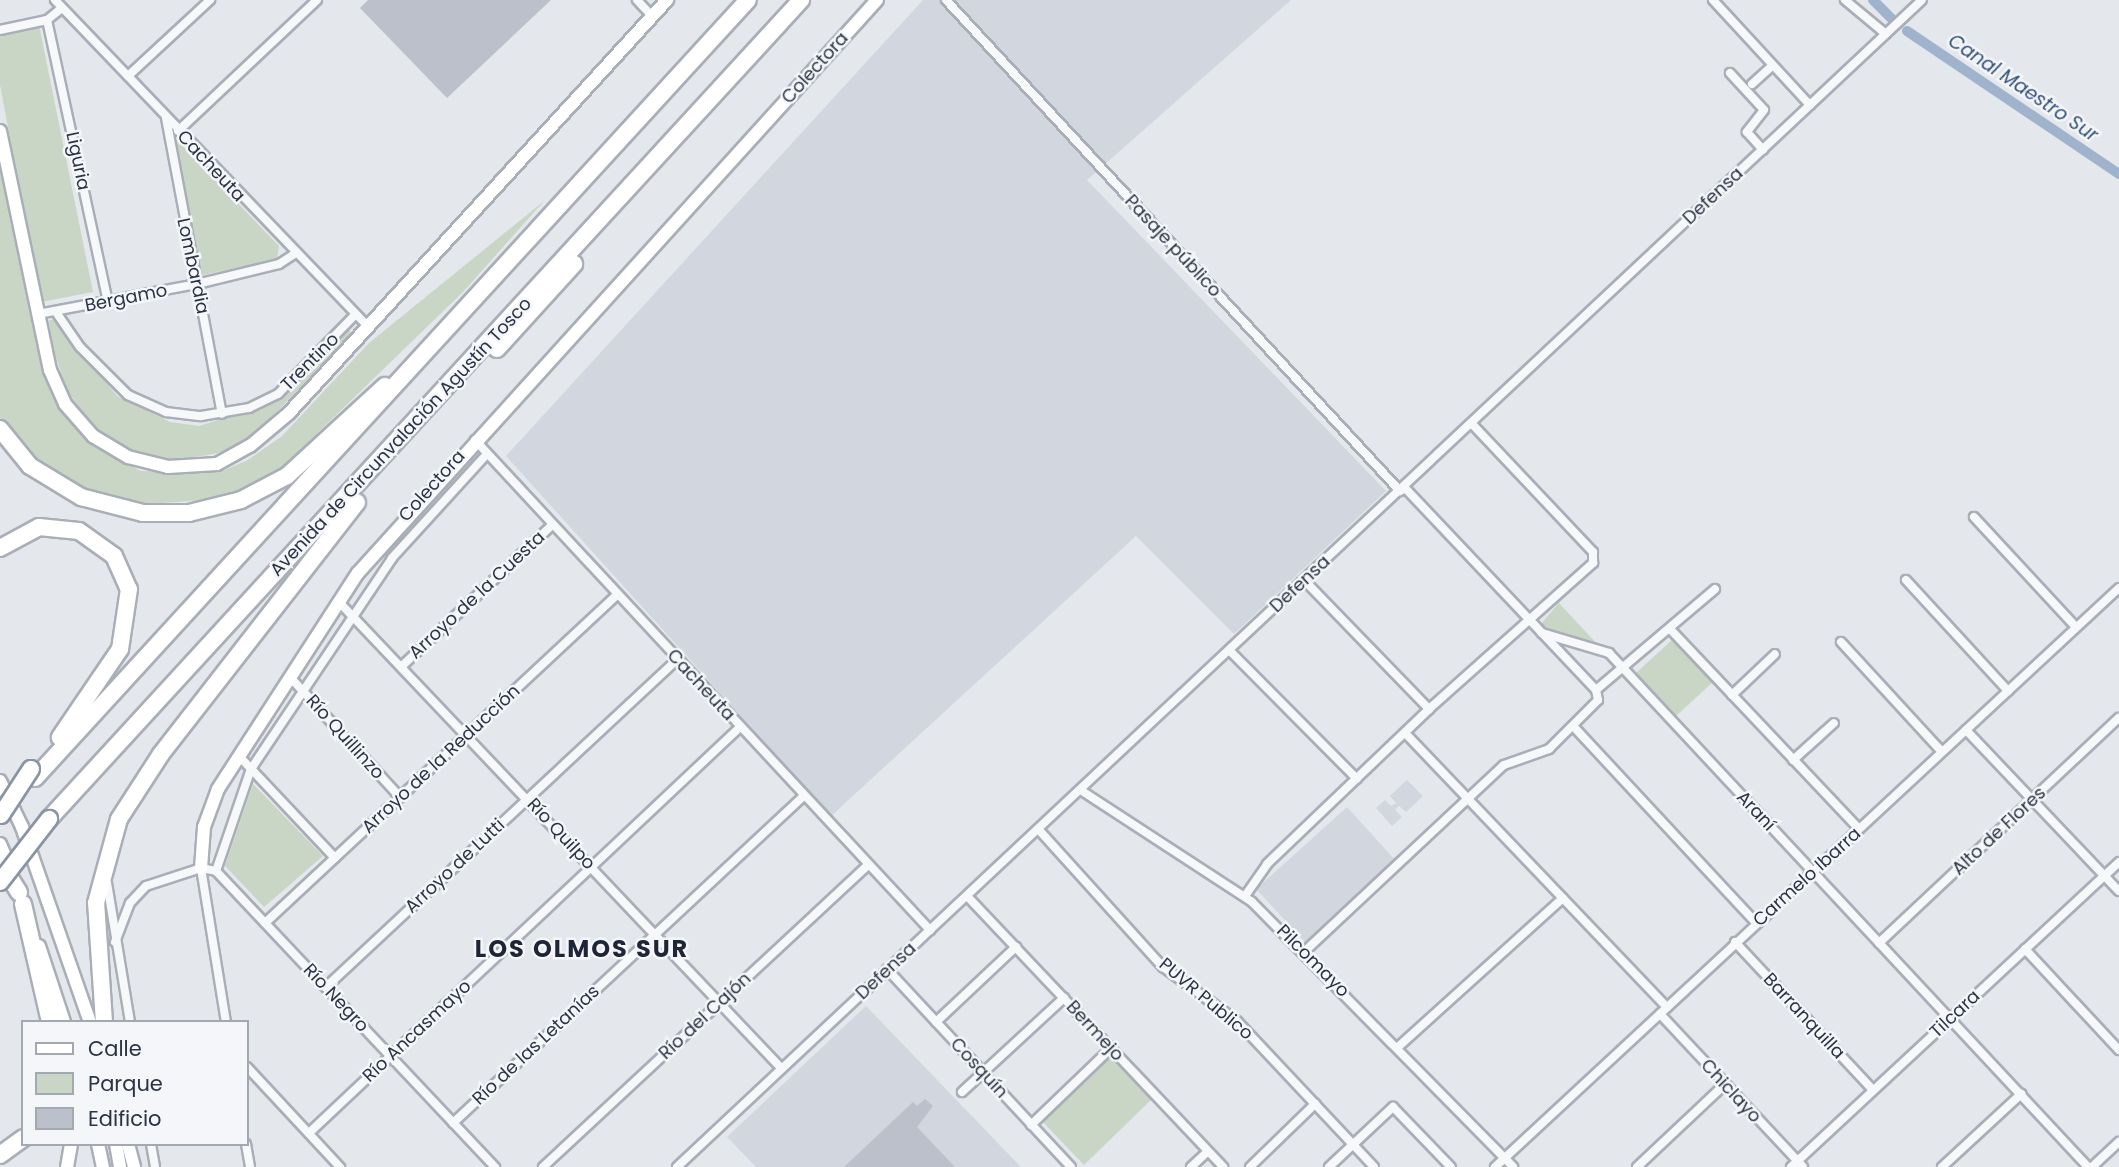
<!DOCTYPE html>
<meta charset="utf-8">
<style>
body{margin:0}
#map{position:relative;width:2119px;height:1167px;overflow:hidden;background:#e4e7ec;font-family:Poppins,sans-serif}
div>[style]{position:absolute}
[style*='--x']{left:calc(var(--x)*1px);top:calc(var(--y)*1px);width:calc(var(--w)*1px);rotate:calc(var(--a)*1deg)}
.built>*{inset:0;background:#d2d6de}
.green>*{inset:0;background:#c9d6c5}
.canal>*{height:10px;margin:-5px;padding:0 5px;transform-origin:5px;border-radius:5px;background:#9fb4cc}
.building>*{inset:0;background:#bbc0ca}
.roads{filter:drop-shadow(2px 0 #a9aeb7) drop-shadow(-2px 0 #a9aeb7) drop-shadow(0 2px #a9aeb7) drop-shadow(0 -2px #a9aeb7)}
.street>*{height:8px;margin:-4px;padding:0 4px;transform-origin:4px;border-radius:4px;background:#f7f8fa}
.secondary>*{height:12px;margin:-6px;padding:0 6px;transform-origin:6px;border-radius:6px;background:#fff}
.primary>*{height:12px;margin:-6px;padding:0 6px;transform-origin:6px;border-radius:6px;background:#fff}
.highway>*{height:16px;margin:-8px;padding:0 8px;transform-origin:8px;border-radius:8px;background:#fff}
.bridges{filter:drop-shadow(2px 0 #8b94a3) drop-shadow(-2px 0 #8b94a3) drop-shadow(0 2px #8b94a3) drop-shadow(0 -2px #8b94a3)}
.highway-bridge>*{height:16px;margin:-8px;padding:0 8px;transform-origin:8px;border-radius:8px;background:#fff}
span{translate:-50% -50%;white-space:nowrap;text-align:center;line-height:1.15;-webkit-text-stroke:5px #f4f6f9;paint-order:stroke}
.street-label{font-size:18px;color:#2b3445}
.water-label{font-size:19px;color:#34527a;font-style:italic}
.district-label{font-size:24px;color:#1d2536;font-weight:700;letter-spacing:2px}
.legend{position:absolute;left:21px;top:1020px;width:228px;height:126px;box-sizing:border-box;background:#f4f6f9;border:2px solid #a4a8b1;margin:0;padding:9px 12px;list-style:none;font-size:21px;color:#2b3445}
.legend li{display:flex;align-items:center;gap:14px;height:35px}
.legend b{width:35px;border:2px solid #a4a8b1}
</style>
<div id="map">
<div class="built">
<i style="clip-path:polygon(923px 0,1291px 0,1087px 180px,1386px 491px,1234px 634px,1136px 536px,831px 816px,506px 456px)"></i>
<i style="clip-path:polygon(1407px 780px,1423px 796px,1406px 812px,1399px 806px,1395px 810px,1402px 817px,1392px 826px,1376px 808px,1385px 800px,1391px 806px,1396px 803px,1390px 796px)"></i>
<i style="clip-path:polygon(1347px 807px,1396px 861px,1306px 943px,1256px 889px)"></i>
<i style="clip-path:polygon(866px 1006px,1021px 1167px,756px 1167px,727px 1137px)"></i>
</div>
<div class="green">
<i style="clip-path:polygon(39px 25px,93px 292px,41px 302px,0 85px,0 35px)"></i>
<i style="clip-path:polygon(176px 139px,279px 246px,277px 259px,199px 276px)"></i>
<i style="clip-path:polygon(0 145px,48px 379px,63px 413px,93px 446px,141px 471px,220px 472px,248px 460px,282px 436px,369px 343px,544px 201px,464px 291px,269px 480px,220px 499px,131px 505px,54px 477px,13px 440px,0 418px)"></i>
<i style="clip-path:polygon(56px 319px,117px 396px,170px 422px,199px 426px,276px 402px,347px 328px,354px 335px,249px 439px,223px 452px,170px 462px,125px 448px,98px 431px,80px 409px,67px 390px,51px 343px,49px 320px)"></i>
<i style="clip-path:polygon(1559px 603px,1598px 645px,1539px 626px)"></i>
<i style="clip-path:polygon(1673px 639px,1713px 682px,1676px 716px,1636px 673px)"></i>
<i style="clip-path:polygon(253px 784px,323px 856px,264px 907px,225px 866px)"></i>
<i style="clip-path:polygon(1111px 1052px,1153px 1098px,1084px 1165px,1040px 1119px)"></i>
</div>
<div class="canal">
<i style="--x:1873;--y:0;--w:30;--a:45"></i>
<i style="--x:1907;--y:31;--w:256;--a:34"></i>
</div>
<div class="building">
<i style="clip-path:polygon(368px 0,551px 0,447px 98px,360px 8px)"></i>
<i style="clip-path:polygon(925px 1099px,933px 1106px,917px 1127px,955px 1167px,844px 1167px,913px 1102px,917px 1106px)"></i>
</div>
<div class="roads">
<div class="street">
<i style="--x:55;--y:0;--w:454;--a:46.2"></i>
<i style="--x:637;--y:0;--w:22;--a:47"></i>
<i style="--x:946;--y:0;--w:669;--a:47.24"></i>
<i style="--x:1713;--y:0;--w:143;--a:47.3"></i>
<i style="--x:1845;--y:0;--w:53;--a:39.7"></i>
<i style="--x:47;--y:20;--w:289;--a:77.8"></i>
<i style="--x:0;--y:30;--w:48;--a:-12"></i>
<i style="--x:47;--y:20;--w:19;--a:-39"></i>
<i style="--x:1730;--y:73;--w:50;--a:47.4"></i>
<i style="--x:1764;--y:110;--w:28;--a:128"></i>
<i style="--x:1747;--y:132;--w:24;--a:48"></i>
<i style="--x:128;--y:76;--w:112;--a:-42.8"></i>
<i style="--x:1752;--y:84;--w:28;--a:-42"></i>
<i style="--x:166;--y:118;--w:301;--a:79.3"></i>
<i style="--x:178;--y:131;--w:191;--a:-43.3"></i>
<i style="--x:56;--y:312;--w:42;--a:55.6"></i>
<i style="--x:80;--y:347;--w:68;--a:45"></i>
<i style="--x:128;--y:395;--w:42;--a:24.1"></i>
<i style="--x:166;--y:412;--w:35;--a:7"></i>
<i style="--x:201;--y:416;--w:49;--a:-9.5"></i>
<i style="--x:249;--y:408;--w:32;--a:-26"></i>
<i style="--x:278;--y:394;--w:107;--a:-45.8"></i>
<i style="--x:38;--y:314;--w:162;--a:-10.7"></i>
<i style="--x:197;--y:284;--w:84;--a:-13.7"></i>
<i style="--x:279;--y:264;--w:17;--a:-33"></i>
<i style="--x:475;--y:440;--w:669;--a:47.12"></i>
<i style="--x:1974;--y:517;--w:150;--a:47.2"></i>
<i style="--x:1304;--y:580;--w:180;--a:45.9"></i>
<i style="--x:1906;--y:580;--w:151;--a:47.4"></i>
<i style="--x:339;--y:602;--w:642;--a:46.51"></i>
<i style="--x:1670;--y:629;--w:275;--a:46.6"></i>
<i style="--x:1542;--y:633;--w:70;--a:16.6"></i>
<i style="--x:1609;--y:653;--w:703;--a:47.02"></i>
<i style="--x:1841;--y:642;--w:149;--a:47.4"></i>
<i style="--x:1230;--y:651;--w:180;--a:45.2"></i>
<i style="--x:403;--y:665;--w:204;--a:-43.2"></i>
<i style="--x:290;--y:677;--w:163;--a:47.5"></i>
<i style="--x:1596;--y:690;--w:156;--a:-40.3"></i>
<i style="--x:1732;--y:695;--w:59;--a:-43.6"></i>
<i style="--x:1574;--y:727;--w:267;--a:47.1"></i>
<i style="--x:1966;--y:730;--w:222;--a:46.5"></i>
<i style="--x:1405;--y:733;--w:379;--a:46.3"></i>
<i style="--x:239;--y:756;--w:140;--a:46.7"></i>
<i style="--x:1793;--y:760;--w:55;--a:-42.1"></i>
<i style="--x:1082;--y:791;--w:203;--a:33.1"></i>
<i style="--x:1252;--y:902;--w:372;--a:45.4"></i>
<i style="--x:1039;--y:830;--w:185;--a:47.9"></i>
<i style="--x:1163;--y:967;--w:92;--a:36.1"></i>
<i style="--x:1237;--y:1021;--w:200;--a:46.8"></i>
<i style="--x:201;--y:868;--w:156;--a:80.8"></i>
<i style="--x:216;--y:871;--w:108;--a:-71.1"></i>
<i style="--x:251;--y:769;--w:254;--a:-56.2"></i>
<i style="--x:392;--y:558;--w:139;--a:-47.6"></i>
<i style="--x:107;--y:883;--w:141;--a:80.6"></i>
<i style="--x:967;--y:896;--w:373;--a:46.6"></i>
<i style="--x:1245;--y:896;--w:39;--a:-55"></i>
<i style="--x:1267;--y:864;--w:224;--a:-43.7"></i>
<i style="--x:1429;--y:709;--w:220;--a:-41.7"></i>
<i style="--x:1593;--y:563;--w:11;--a:-90"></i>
<i style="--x:1593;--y:552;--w:176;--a:-133.4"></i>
<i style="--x:265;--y:923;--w:481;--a:-43"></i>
<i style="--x:115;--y:942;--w:42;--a:-69"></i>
<i style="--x:130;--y:903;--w:23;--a:-47"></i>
<i style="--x:146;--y:886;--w:58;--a:-18.1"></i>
<i style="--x:201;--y:868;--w:15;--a:11"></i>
<i style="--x:216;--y:871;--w:407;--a:46.7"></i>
<i style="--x:1735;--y:942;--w:202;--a:47"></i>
<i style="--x:1879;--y:943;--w:329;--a:-43.2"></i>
<i style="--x:2025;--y:949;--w:138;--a:47.1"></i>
<i style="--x:1305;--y:951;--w:272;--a:-43.1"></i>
<i style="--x:1504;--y:765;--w:48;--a:-19.6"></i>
<i style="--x:1549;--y:749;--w:69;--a:-45"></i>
<i style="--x:1598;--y:700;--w:10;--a:-101"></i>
<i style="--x:1596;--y:690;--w:279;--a:-133.4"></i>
<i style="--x:887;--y:969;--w:270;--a:47.1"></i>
<i style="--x:326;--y:987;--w:480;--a:-43"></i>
<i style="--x:1660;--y:1014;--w:209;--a:46.9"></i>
<i style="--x:936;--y:1022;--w:110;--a:-43.2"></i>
<i style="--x:1398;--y:1047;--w:222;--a:-42.1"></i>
<i style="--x:247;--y:1067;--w:137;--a:47.1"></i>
<i style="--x:962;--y:1092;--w:139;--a:-42.7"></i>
<i style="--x:453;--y:1123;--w:480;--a:-43"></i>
<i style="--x:1031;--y:1125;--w:111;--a:-43.9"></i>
<i style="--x:309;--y:1133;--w:592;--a:-43.29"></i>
<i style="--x:151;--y:1144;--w:23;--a:80"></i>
<i style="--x:246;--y:1144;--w:23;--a:80"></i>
<i style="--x:543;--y:1167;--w:444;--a:-42.9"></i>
<i style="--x:677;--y:1167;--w:1706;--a:-43.15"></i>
<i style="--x:1191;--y:1167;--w:23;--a:-43"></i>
<i style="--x:1250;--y:1167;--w:91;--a:-44.1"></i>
<i style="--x:1329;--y:1167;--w:88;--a:-43.2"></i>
<i style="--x:1393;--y:1107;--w:83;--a:46"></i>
<i style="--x:1495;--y:1167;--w:851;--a:-42.86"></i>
<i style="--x:1637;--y:1167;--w:121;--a:-43.3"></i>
<i style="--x:1791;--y:1167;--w:448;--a:-42.9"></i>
<i style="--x:1942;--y:1167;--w:108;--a:-42.7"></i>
<i style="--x:2092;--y:1167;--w:37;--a:-43"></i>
</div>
<div class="secondary">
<i style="--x:0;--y:131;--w:244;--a:78.2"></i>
<i style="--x:50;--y:370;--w:37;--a:66"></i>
<i style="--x:65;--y:404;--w:43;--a:48.8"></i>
<i style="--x:93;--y:436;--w:41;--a:31"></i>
<i style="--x:128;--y:457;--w:41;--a:14"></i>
<i style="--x:168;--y:467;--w:49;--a:-3.5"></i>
<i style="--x:217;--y:464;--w:38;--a:-29"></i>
<i style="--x:250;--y:446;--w:51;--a:-40.2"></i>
<i style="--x:289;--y:413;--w:560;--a:-47.53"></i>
<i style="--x:201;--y:868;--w:41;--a:-85.8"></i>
<i style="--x:204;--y:827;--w:40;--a:-69.8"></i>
<i style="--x:218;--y:789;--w:257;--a:-57.1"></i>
<i style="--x:358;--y:573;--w:773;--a:-47.83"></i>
</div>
<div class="primary">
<i style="--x:0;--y:781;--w:51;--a:64.4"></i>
<i style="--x:22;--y:827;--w:207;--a:70.8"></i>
<i style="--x:0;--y:844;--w:28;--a:67"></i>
<i style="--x:39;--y:946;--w:80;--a:71.8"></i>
<i style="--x:98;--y:1144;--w:24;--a:78"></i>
<i style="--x:116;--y:1144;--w:23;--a:80"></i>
<i style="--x:128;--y:1144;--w:24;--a:75"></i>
<i style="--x:67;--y:1167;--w:23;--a:-80"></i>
</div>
<div class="highway">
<i style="--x:497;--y:349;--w:115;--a:-47.8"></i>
<i style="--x:0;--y:429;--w:48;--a:51"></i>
<i style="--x:30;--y:466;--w:60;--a:31.3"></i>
<i style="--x:81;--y:497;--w:64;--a:14.5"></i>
<i style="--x:143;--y:513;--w:46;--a:0"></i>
<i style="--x:189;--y:513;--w:54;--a:-14"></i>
<i style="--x:241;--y:500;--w:52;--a:-27.6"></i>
<i style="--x:287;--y:476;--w:133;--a:-42.6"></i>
<i style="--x:0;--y:548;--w:44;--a:-28.3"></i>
<i style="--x:39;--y:527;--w:40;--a:5.7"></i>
<i style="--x:79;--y:531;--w:43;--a:35.5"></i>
<i style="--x:114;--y:556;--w:36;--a:66"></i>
<i style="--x:129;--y:589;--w:61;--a:98.5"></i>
<i style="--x:120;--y:649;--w:107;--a:124.3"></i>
<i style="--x:35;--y:778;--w:1055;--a:-47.5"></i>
<i style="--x:49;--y:819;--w:1112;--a:-47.44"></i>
<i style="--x:0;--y:862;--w:36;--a:58"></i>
<i style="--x:23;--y:904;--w:121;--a:77.1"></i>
<i style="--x:104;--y:1022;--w:119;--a:-93.8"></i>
<i style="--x:96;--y:903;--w:87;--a:-74.7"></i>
<i style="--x:119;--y:819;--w:77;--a:-57.1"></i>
<i style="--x:161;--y:754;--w:319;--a:-52.1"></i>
<i style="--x:0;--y:1155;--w:29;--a:-36"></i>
</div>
</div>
<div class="bridges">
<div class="highway-bridge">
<i style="--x:1;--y:815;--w:55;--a:-56.9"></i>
<i style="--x:0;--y:882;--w:80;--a:-52.1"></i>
</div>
</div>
<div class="street-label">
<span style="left:815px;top:68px;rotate:-48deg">Colectora</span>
<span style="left:78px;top:161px;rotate:78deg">Liguria</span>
<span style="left:211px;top:166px;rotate:47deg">Cacheuta</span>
<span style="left:1713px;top:196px;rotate:-43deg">Defensa</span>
<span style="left:1173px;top:246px;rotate:47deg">Pasaje público</span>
<span style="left:193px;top:266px;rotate:78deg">Lombardia</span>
<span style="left:126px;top:298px;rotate:-11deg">Bergamo</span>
<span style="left:310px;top:362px;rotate:-45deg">Trentino</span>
<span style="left:401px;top:437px;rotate:-47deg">Avenida de Circunvalación Agustín Tosco</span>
<span style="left:432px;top:486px;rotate:-48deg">Colectora</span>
<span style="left:1300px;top:584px;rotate:-43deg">Defensa</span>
<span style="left:477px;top:595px;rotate:-43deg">Arroyo de la Cuesta</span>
<span style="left:701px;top:685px;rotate:47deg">Cacheuta</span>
<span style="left:345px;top:737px;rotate:48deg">Río Quillinzo</span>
<span style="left:441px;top:759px;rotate:-43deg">Arroyo de la Reducción</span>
<span style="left:1756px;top:811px;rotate:47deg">Araní</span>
<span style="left:1999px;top:831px;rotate:-43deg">Alto de Flores</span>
<span style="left:561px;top:834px;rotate:47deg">Río Quilpo</span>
<span style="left:455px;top:866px;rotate:-43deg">Arroyo de Lutti</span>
<span style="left:1807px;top:877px;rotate:-42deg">Carmelo Ibarra</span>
<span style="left:1313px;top:961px;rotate:45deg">Pilcomayo</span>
<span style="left:886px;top:971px;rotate:-43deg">Defensa</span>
<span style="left:336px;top:998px;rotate:47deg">Río Negro</span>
<span style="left:1206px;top:999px;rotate:40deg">PUVR Publico</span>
<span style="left:1955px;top:1014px;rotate:-43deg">Tilcara</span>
<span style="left:705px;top:1016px;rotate:-43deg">Río del Cajón</span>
<span style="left:1804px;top:1016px;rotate:47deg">Barranquilla</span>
<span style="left:417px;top:1031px;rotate:-43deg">Río Ancasmayo</span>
<span style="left:1095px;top:1031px;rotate:47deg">Bermejo</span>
<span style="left:536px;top:1045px;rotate:-43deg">Río de las Letanías</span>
<span style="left:979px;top:1068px;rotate:47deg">Cosquín</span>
<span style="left:1731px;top:1091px;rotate:47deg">Chiclayo</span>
</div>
<div class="water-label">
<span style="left:2023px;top:88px;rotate:34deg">Canal Maestro Sur</span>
</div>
<div class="district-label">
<span style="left:582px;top:949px">LOS OLMOS SUR</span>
</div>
<ul class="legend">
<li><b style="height:9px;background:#fff"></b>Calle</li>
<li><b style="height:19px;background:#c9d6c5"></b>Parque</li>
<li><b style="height:19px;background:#bbc0ca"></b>Edificio</li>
</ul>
</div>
